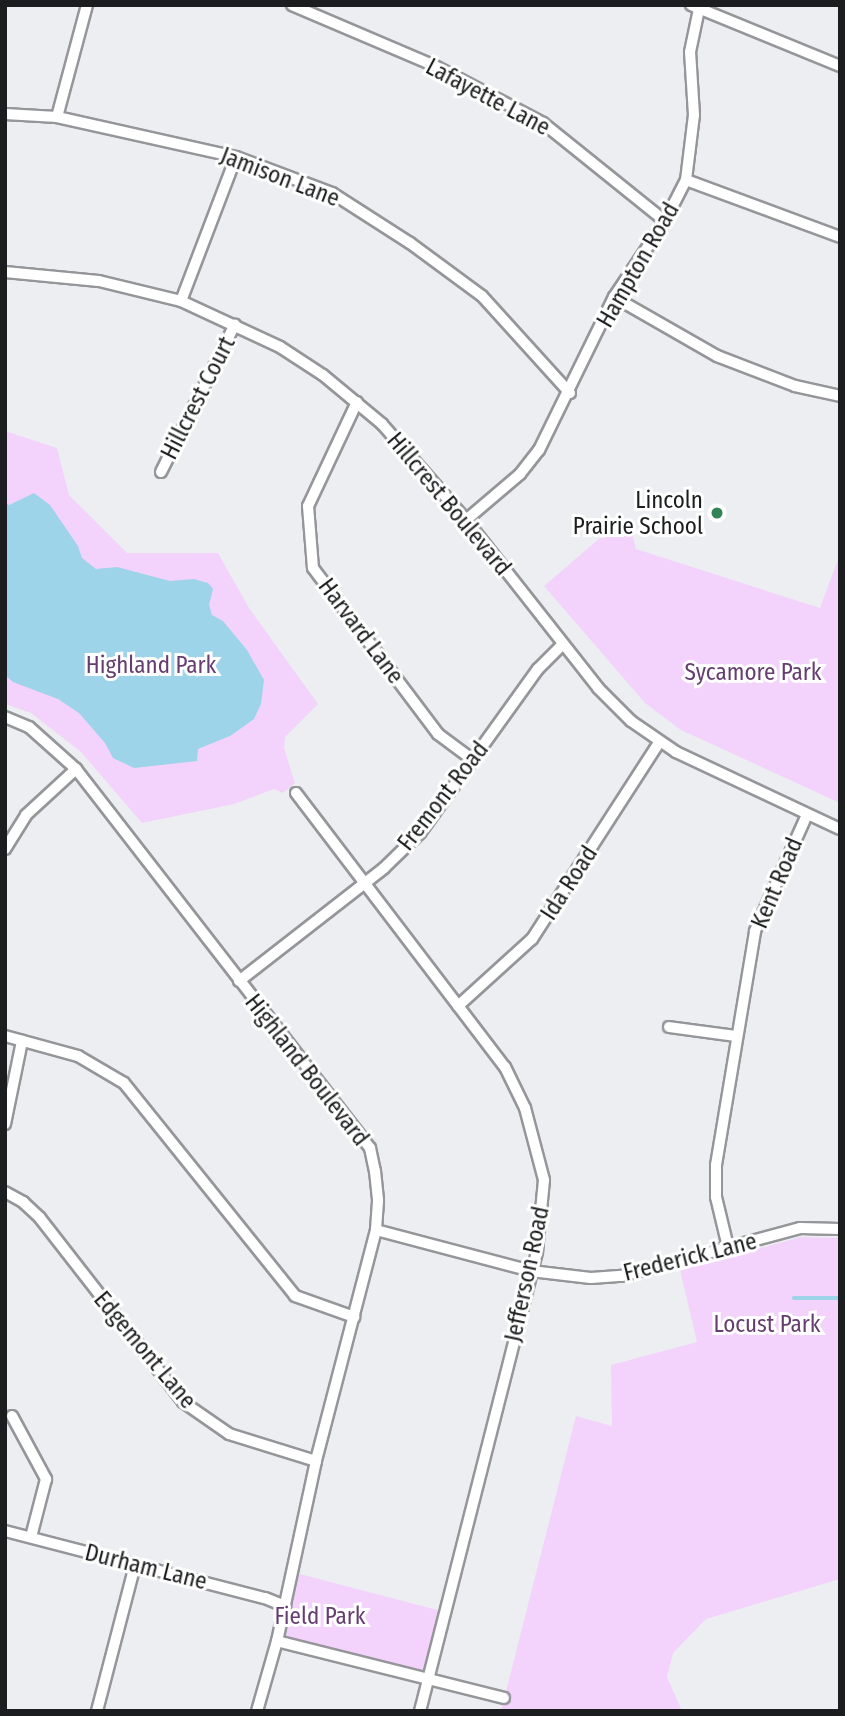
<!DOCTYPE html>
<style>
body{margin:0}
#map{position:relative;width:845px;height:1716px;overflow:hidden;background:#eceef2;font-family:"Fira Sans Condensed",sans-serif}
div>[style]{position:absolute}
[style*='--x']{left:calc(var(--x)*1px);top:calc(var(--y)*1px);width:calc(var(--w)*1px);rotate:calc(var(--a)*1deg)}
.green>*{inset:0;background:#f3d3fb}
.water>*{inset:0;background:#9dd4ea}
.stream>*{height:3.5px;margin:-1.75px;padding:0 1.75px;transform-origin:1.75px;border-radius:1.75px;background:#9dd4ea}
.roads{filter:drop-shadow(2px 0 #95969a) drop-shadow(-2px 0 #95969a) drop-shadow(0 2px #95969a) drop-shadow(0 -2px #95969a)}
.minor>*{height:10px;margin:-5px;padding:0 5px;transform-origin:5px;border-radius:5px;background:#fff}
.dots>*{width:19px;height:19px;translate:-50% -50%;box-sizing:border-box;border:4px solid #fff;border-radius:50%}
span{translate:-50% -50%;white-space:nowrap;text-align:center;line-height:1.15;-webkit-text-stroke:6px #fff;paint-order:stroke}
.street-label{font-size:23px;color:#1c1d1e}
.poi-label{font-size:23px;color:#1c1d1e}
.right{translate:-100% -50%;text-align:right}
.park-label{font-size:23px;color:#653d70}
.frame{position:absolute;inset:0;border:7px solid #1c1d1e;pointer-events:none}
</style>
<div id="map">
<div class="green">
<i style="clip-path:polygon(5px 431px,57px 448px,69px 495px,127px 553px,218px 553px,249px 608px,318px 704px,285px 737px,284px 748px,295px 783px,283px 793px,274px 789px,234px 804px,142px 823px,81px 752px,31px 713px,5px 704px)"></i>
<i style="clip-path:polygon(632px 534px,636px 549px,820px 608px,840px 554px,840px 803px,681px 730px,645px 703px,544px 586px,600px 538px)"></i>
<i style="clip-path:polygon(801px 1237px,840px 1238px,840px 1579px,706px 1619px,673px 1653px,667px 1677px,682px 1711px,501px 1711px,576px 1416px,612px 1426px,611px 1365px,697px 1342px,680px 1270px)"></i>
<i style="clip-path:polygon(292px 1572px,445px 1612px,428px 1678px,277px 1641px)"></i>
</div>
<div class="water">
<i style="clip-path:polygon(34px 493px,50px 505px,78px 546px,82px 558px,96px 569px,117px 567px,170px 581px,194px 579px,208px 583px,213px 589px,209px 605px,212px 615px,223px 621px,247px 650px,264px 680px,261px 704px,254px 719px,230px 736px,198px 749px,197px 761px,134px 768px,113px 758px,105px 743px,79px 713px,58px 699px,13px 682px,5px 675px,5px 502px,9px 505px)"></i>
</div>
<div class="stream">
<i style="--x:794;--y:1298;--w:46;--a:0"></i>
</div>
<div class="roads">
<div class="minor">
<i style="--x:292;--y:5;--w:153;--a:23.1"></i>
<i style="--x:433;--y:65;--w:124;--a:27.8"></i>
<i style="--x:543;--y:123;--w:156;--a:38.8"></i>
<i style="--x:691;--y:5;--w:161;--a:22.3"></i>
<i style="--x:5;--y:114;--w:52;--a:3.3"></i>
<i style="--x:57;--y:117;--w:183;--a:12.6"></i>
<i style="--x:236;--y:157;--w:103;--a:20.6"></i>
<i style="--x:332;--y:193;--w:93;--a:32.7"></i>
<i style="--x:410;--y:243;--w:89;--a:36.4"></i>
<i style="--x:482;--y:296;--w:131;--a:47.8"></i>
<i style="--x:57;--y:117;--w:116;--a:-75"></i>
<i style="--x:686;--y:180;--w:164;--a:20.3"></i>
<i style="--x:5;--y:272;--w:94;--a:5.5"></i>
<i style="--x:99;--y:281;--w:84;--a:13.7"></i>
<i style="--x:181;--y:301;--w:109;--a:24.9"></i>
<i style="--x:280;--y:347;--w:51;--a:33.1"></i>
<i style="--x:323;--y:375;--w:77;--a:39.7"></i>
<i style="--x:382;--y:424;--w:128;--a:48.8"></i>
<i style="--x:466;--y:520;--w:214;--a:51.8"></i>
<i style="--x:598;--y:688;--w:47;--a:45"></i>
<i style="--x:631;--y:721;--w:55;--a:34.6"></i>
<i style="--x:676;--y:752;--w:181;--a:25.2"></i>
<i style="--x:614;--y:297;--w:119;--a:29.8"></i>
<i style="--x:717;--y:356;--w:84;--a:21"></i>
<i style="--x:795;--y:386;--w:46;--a:12.5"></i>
<i style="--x:181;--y:301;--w:154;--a:-69.1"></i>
<i style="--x:357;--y:402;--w:115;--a:115.2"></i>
<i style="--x:308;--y:506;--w:62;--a:85.4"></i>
<i style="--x:313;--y:568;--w:208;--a:53"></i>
<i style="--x:438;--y:734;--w:44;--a:36.6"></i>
<i style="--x:161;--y:472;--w:165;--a:-63.4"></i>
<i style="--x:466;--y:520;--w:71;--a:-40.4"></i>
<i style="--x:520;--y:474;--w:31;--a:-52"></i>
<i style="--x:539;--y:450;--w:170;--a:-63.9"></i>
<i style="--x:614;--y:297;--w:92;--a:-56.1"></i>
<i style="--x:665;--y:221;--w:46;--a:-62.9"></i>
<i style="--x:686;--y:180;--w:65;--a:-83"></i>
<i style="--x:694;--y:115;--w:63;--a:-93.6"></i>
<i style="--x:690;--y:52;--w:44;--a:-78.2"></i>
<i style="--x:5;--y:717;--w:26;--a:23"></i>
<i style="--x:29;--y:727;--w:63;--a:41.8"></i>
<i style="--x:76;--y:769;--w:480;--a:52.2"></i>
<i style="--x:370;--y:1148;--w:24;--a:78"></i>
<i style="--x:375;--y:1171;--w:30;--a:84"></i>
<i style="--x:378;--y:1201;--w:29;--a:94"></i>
<i style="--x:376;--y:1230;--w:239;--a:104.6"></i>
<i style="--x:316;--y:1461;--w:184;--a:102.2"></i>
<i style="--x:277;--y:1641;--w:73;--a:105.9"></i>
<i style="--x:296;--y:793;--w:345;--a:52.7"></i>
<i style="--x:505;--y:1067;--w:46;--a:64"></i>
<i style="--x:525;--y:1108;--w:74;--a:75.2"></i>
<i style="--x:544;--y:1180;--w:72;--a:95.6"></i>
<i style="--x:537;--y:1252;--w:474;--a:104.3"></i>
<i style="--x:5;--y:849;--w:40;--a:-58"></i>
<i style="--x:26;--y:815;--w:68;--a:-42.6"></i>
<i style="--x:239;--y:981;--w:184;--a:-37.9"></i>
<i style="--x:384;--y:868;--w:50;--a:-44.2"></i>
<i style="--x:420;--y:833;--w:202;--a:-54.3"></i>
<i style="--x:538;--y:669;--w:35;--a:-45"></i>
<i style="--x:458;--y:1006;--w:100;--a:-42.2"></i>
<i style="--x:532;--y:939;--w:234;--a:-57.1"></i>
<i style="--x:669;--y:1027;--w:68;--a:7.7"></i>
<i style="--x:5;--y:1036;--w:76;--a:15.3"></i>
<i style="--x:78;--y:1056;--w:53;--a:30.4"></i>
<i style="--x:124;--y:1083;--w:273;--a:51.2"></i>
<i style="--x:295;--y:1296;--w:63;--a:19.6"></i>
<i style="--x:5;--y:1124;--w:85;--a:-78.4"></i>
<i style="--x:5;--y:1192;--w:21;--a:29"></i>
<i style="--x:23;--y:1202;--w:23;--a:43"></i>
<i style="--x:40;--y:1218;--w:233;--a:52.1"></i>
<i style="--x:183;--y:1402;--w:56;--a:34.8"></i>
<i style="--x:229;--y:1434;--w:91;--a:17.2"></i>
<i style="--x:376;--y:1230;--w:160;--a:14.8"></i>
<i style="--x:531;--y:1271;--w:60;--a:6.7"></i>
<i style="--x:591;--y:1278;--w:31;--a:-4"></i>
<i style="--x:622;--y:1276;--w:184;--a:-15.1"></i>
<i style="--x:800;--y:1228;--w:40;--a:1.4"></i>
<i style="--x:728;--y:1247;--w:51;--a:-103.5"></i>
<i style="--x:716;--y:1197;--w:32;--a:-90"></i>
<i style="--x:716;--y:1165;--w:237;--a:-80.5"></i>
<i style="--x:755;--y:931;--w:127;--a:-65.9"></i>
<i style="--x:12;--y:1416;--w:72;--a:61.6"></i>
<i style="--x:46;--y:1479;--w:60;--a:104.5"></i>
<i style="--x:5;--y:1531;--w:268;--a:14.5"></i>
<i style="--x:265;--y:1598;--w:22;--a:22"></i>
<i style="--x:277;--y:1641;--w:234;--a:14.1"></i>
<i style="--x:97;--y:1711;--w:151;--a:-75.4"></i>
</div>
</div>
<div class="dots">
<i style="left:717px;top:513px;background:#328455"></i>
</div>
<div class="street-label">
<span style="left:488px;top:97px;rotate:28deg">Lafayette Lane</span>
<span style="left:280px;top:177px;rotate:21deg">Jamison Lane</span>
<span style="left:638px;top:265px;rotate:-60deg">Hampton Road</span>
<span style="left:198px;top:398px;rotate:-63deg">Hillcrest Court</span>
<span style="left:449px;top:504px;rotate:50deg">Hillcrest Boulevard</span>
<span style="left:361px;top:631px;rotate:53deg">Harvard Lane</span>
<span style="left:443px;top:796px;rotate:-52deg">Fremont Road</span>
<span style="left:569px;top:883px;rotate:-57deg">Ida Road</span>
<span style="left:777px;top:883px;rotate:-67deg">Kent Road</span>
<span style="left:307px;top:1070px;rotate:52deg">Highland Boulevard</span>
<span style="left:690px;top:1257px;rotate:-14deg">Frederick Lane</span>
<span style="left:527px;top:1274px;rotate:-78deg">Jefferson Road</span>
<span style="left:145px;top:1350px;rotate:50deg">Edgemont Lane</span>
<span style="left:146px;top:1567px;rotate:14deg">Durham Lane</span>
</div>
<div class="poi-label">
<span class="right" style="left:703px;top:513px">Lincoln<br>Prairie School</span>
</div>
<div class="park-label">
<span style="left:151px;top:665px">Highland Park</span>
<span style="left:753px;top:672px">Sycamore Park</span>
<span style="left:767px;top:1324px">Locust Park</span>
<span style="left:320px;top:1616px">Field Park</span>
</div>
<div class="frame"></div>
</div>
